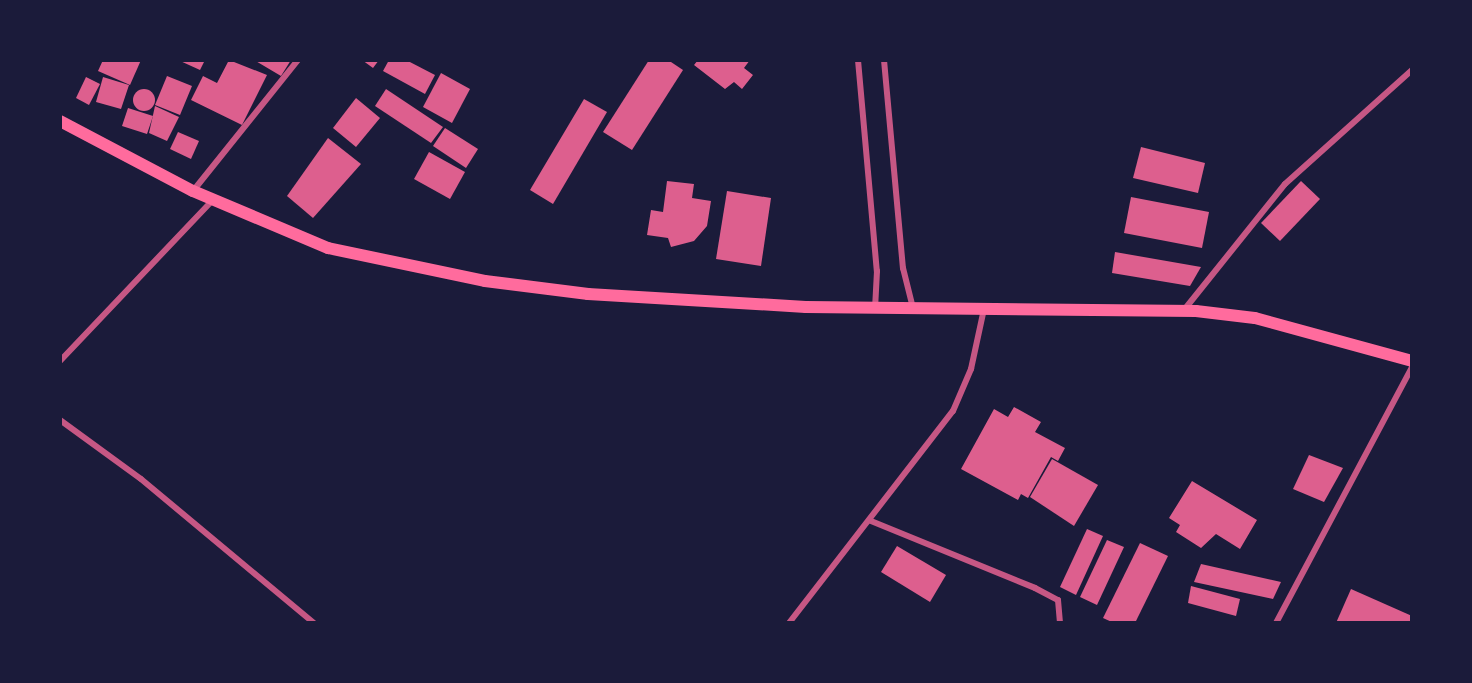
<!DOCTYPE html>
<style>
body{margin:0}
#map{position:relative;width:1472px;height:683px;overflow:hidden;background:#1b1b3a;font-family:"Libre Baskerville",serif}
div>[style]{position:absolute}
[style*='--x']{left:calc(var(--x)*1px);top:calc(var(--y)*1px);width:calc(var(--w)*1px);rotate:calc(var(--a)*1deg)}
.building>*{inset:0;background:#dd5f8e}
.round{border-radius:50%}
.minor>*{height:6px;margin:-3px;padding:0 3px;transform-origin:3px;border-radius:3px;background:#c65784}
.secondary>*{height:12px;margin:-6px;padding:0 6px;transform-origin:6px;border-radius:6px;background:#ff6b9d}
span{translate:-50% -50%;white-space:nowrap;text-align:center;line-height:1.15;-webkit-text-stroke:6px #1b1b3a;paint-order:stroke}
.frame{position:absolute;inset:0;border:62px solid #1b1b3a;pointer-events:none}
</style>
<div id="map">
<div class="building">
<i style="clip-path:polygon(103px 60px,141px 60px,130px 85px,98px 71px)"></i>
<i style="clip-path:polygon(178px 60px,205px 60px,200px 70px)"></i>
<i style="clip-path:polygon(229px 60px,267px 75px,242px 125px,191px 100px,203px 76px,217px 83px)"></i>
<i style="clip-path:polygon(254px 60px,291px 60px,281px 76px)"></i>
<i style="clip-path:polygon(362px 60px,379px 60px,373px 68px)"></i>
<i style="clip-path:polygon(389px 60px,406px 60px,435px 75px,425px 94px,383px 71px)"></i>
<i style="clip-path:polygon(649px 60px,668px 60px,683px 70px,632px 150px,603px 132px)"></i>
<i style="clip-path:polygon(698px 60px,750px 60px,744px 68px,753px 75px,742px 89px,734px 82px,725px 89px,694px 65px)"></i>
<i style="clip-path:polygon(441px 73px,470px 89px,452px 123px,423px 107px)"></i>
<i style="clip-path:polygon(167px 76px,192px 86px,180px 115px,155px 105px)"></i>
<i style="clip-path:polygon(86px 77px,100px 84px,89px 105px,76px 98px)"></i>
<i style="clip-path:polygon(103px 77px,129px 85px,121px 109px,96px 102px)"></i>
<i class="round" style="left:133px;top:89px;width:22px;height:22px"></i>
<i style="clip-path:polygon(386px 89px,443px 127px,431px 143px,375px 106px)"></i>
<i style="clip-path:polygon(356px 98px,380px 118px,356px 147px,333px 128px)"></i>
<i style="clip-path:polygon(584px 99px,607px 112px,553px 204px,530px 190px)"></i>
<i style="clip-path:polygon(155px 106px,179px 117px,167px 141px,149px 133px)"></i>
<i style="clip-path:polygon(128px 108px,153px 116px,147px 134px,122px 126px)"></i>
<i style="clip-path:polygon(445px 128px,478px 149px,466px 168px,433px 146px)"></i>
<i style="clip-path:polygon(178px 132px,199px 141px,191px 159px,170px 149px)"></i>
<i style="clip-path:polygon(328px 138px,361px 164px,313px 218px,287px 196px)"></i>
<i style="clip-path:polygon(1141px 147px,1205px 163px,1198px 193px,1133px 178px)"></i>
<i style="clip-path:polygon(429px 152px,465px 172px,450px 199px,414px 179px)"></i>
<i style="clip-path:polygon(667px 181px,694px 184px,692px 198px,711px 201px,707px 226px,694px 241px,671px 247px,668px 238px,647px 235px,651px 210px,663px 212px)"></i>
<i style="clip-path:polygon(1301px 181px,1320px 199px,1280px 241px,1261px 223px)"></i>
<i style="clip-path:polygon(727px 191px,771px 198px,761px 266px,716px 259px)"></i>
<i style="clip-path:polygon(1131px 197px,1209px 212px,1202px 248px,1124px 233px)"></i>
<i style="clip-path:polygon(1115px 252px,1201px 267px,1190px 286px,1112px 273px)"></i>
<i style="clip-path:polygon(1014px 407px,1041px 422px,1035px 432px,1065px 448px,1058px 461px,1051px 457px,1028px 498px,1021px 494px,1018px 500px,961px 469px,994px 409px,1008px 417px)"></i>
<i style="clip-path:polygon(1309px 455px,1343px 468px,1324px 502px,1293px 489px)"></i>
<i style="clip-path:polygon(1052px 459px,1098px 485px,1074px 526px,1030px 497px)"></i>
<i style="clip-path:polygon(1192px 481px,1257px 520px,1240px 549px,1216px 534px,1201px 548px,1176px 532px,1180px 525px,1169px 518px)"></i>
<i style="clip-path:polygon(1087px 529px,1103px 536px,1076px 595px,1060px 587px)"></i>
<i style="clip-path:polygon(1107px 540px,1124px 547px,1097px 605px,1080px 597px)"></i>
<i style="clip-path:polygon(1140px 543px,1168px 556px,1135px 623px,1114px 623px,1103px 618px)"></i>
<i style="clip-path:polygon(897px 546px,946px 575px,930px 602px,881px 572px)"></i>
<i style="clip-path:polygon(1201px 564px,1281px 582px,1273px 599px,1194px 582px)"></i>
<i style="clip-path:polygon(1191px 586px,1240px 599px,1236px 616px,1188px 603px)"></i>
<i style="clip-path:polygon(1351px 589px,1412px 616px,1412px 623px,1336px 623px)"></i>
</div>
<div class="minor">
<i style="--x:858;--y:60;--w:212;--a:84.9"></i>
<i style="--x:877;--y:271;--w:35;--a:93"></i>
<i style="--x:884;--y:60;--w:209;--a:84.8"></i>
<i style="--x:903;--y:268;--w:38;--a:76"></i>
<i style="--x:193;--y:191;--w:168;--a:-51.3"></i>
<i style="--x:1184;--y:310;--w:161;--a:-51.3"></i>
<i style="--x:1285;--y:184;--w:171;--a:-41.9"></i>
<i style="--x:60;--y:361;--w:222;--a:-46.5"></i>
<i style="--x:60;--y:420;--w:100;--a:36.1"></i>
<i style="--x:141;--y:479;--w:225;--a:39.8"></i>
<i style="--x:871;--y:521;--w:177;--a:22.2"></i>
<i style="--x:1035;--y:588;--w:26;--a:28"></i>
<i style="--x:1058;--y:600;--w:23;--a:85"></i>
<i style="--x:789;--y:623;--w:268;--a:-52.3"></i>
<i style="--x:953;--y:411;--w:46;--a:-66.8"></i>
<i style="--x:971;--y:369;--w:61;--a:-77.8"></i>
<i style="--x:1276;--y:623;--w:290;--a:-62"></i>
</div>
<div class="secondary">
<i style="--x:60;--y:121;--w:150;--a:27.8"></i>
<i style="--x:193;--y:191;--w:147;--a:22.9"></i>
<i style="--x:328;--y:248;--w:160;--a:11.9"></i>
<i style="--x:485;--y:281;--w:104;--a:7.2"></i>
<i style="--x:588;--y:294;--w:218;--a:3.4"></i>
<i style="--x:806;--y:307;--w:390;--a:0.6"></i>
<i style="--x:1196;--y:311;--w:59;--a:6.8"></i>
<i style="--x:1255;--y:318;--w:163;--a:15.3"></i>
</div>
<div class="frame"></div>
</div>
